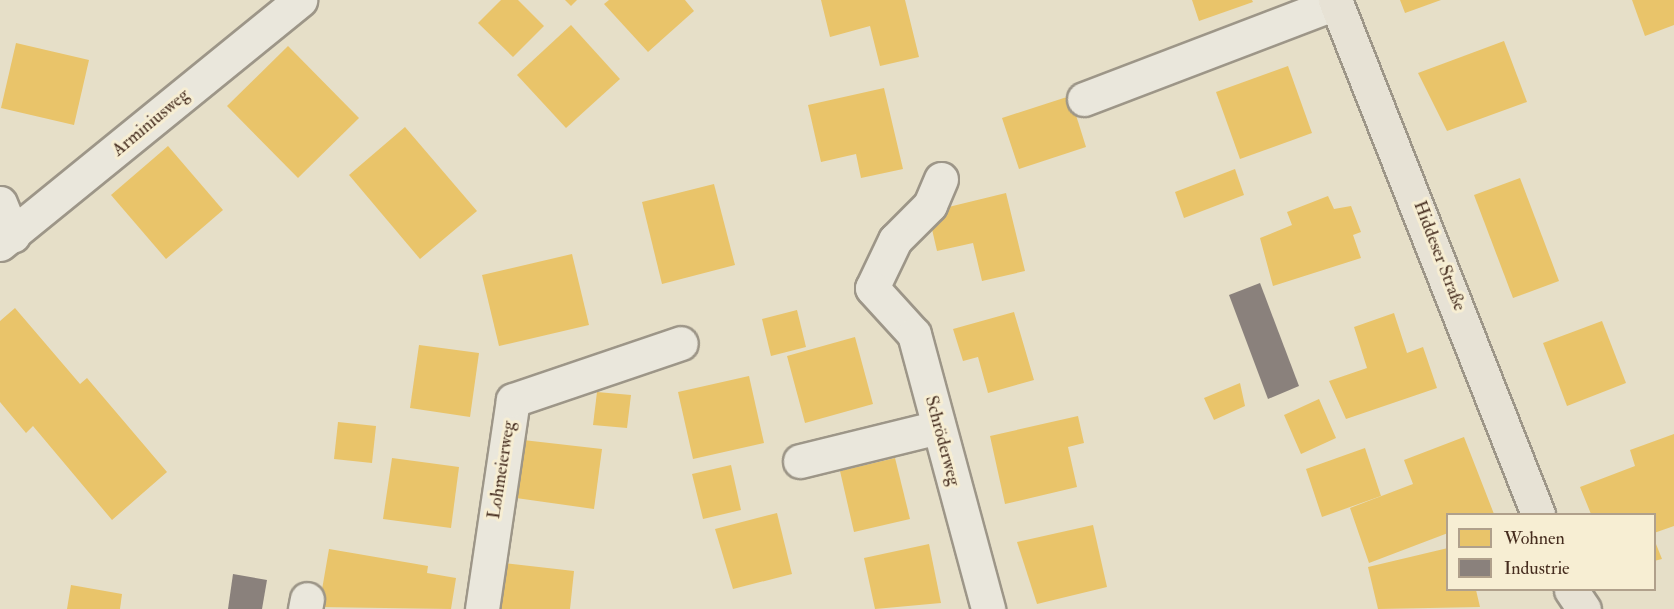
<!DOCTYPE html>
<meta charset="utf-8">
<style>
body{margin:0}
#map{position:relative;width:1674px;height:609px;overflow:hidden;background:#e6dfc8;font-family:"IM FELL Double Pica",serif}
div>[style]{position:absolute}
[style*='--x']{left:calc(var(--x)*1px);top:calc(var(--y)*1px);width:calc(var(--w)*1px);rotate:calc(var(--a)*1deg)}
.homes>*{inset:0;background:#e9c46a}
.industry>*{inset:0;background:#8a817c}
.roads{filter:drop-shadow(2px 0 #9d9688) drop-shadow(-2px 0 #9d9688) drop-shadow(0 2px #9d9688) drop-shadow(0 -2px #9d9688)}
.minor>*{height:33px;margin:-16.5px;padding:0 16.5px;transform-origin:16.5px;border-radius:16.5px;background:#eae7dc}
.major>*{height:33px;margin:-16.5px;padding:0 16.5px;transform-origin:16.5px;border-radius:16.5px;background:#e7e2d5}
span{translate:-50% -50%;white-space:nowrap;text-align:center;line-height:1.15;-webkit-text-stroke:6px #f7eed3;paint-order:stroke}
.street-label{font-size:18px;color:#452c1e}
.legend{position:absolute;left:1446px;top:513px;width:210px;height:78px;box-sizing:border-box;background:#f7eed3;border:2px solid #b0a08b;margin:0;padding:8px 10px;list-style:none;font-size:18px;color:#452c1e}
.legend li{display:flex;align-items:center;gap:12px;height:30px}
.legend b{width:30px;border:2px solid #b0a08b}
</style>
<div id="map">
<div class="homes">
<i style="clip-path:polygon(501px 0,518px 0,544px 26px,513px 57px,478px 23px)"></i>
<i style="clip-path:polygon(565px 0,577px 0,571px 6px)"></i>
<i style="clip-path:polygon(609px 0,685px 0,694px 11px,648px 52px,604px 4px)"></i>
<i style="clip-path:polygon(821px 0,905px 0,919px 57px,880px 66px,870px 26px,830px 37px)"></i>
<i style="clip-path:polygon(1192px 0,1252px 0,1253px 2px,1199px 21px)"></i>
<i style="clip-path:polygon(1400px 0,1441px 0,1405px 13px)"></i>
<i style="clip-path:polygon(1632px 0,1674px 0,1674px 25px,1645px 36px)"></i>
<i style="clip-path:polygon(571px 25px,620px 79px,566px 128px,517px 75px)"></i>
<i style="clip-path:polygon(1504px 41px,1527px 102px,1447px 131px,1418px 73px)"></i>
<i style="clip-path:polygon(16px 43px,89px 60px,74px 125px,1px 108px)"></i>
<i style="clip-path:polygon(288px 46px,359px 118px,298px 178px,227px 106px)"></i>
<i style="clip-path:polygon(1288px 66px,1312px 133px,1240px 159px,1216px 92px)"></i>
<i style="clip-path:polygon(884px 88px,903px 169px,861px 178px,856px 154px,821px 162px,808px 105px)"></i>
<i style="clip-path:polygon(1070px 96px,1086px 147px,1019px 169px,1002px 118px)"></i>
<i style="clip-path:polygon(405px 127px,477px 211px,420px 259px,349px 175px)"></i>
<i style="clip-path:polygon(168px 146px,223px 210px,166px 259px,111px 195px)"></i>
<i style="clip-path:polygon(1235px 169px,1244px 195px,1184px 218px,1175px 192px)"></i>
<i style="clip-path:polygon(1520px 178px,1559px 281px,1513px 298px,1474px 195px)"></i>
<i style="clip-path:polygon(714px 184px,735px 265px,662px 284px,642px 202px)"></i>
<i style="clip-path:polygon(1006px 193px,1025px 271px,982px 281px,973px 243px,937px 251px,928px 212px)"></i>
<i style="clip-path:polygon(1328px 196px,1334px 209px,1351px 206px,1361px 232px,1353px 235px,1361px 258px,1273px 286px,1260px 238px,1292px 225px,1287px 212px)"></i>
<i style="clip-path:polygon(572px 254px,589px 325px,499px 346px,482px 275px)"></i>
<i style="clip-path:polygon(15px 308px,80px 384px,87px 378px,167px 472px,112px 520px,33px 426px,26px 433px,0 402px,0 321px)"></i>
<i style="clip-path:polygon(797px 310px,806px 347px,771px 356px,762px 319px)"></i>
<i style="clip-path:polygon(1014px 312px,1034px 380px,988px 393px,978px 357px,963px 361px,953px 329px)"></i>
<i style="clip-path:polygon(1394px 313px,1407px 353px,1423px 347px,1437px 388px,1346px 419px,1329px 381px,1367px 368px,1354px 327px)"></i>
<i style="clip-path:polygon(1602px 321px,1626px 383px,1567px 406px,1543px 343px)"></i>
<i style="clip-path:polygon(855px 337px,873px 404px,805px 423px,787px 356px)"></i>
<i style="clip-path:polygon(419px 345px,479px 353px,470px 417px,410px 408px)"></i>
<i style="clip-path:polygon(749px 376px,764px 443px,693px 459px,678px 392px)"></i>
<i style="clip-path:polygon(1240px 383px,1245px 406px,1214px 420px,1204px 398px)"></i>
<i style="clip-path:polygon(597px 392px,631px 395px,627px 428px,593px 425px)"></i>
<i style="clip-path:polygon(1319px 399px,1336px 438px,1301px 454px,1284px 415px)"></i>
<i style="clip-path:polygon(1078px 416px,1084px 443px,1068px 447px,1077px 487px,1005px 504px,990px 436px)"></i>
<i style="clip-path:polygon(338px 422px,376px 426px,372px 463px,334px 459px)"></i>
<i style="clip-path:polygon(1674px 434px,1674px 526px,1654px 533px,1654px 514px,1591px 514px,1580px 487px,1635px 466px,1630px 450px)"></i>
<i style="clip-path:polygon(1464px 437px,1494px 514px,1448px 514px,1448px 533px,1369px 563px,1350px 508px,1413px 484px,1404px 460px)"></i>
<i style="clip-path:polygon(523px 440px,602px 449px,594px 509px,516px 498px)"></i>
<i style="clip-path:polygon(1365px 448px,1381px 496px,1322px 517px,1306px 469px)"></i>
<i style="clip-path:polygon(392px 458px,459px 467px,451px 528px,383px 519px)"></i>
<i style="clip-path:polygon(895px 458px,910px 519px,854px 532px,840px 471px)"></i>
<i style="clip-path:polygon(731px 465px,741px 510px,703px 519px,692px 474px)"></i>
<i style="clip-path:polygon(777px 513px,792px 574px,733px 589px,715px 529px)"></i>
<i style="clip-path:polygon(1093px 525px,1107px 587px,1037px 604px,1017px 542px)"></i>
<i style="clip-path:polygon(1654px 539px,1662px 559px,1654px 561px)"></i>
<i style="clip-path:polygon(929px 544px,941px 603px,875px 609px,864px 558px)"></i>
<i style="clip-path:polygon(1448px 548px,1448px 590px,1476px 590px,1480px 607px,1378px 609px,1368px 567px)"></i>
<i style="clip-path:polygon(329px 549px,428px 566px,427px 573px,456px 578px,451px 609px,319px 607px)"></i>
<i style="clip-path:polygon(504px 563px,574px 571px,570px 609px,499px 609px)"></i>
<i style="clip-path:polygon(71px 585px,122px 594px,120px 609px,67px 609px)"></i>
</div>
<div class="industry">
<i style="clip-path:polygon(1260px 283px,1299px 386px,1268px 399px,1229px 295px)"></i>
<i style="clip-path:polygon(233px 574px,267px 580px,262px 609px,228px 609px)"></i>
</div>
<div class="roads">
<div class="minor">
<i style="--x:1084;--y:99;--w:270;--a:-20.9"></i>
<i style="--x:941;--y:179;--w:28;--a:113"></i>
<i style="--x:930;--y:205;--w:49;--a:135"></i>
<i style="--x:895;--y:240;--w:53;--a:115.6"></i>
<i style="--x:872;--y:288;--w:62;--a:47.6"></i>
<i style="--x:914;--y:334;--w:285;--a:74.9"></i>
<i style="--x:0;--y:203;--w:35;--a:68"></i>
<i style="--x:0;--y:244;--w:387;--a:-39.1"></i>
<i style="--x:800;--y:461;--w:142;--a:-13.8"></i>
<i style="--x:305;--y:609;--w:10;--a:-79"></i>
<i style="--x:482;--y:609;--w:211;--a:-81.6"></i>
<i style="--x:513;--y:400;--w:177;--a:-18.7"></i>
</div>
<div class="major">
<i style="--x:1335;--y:0;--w:553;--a:68.45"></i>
<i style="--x:1571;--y:590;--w:23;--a:56"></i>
</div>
</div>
<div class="street-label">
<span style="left:151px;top:123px;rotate:-40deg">Arminiusweg</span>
<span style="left:1439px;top:256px;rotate:69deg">Hiddeser Straße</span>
<span style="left:942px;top:441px;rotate:75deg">Schröderweg</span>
<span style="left:502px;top:470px;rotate:-81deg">Lohmeierweg</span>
</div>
<ul class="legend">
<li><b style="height:16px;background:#e9c46a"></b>Wohnen</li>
<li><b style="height:16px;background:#8a817c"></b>Industrie</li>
</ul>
</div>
